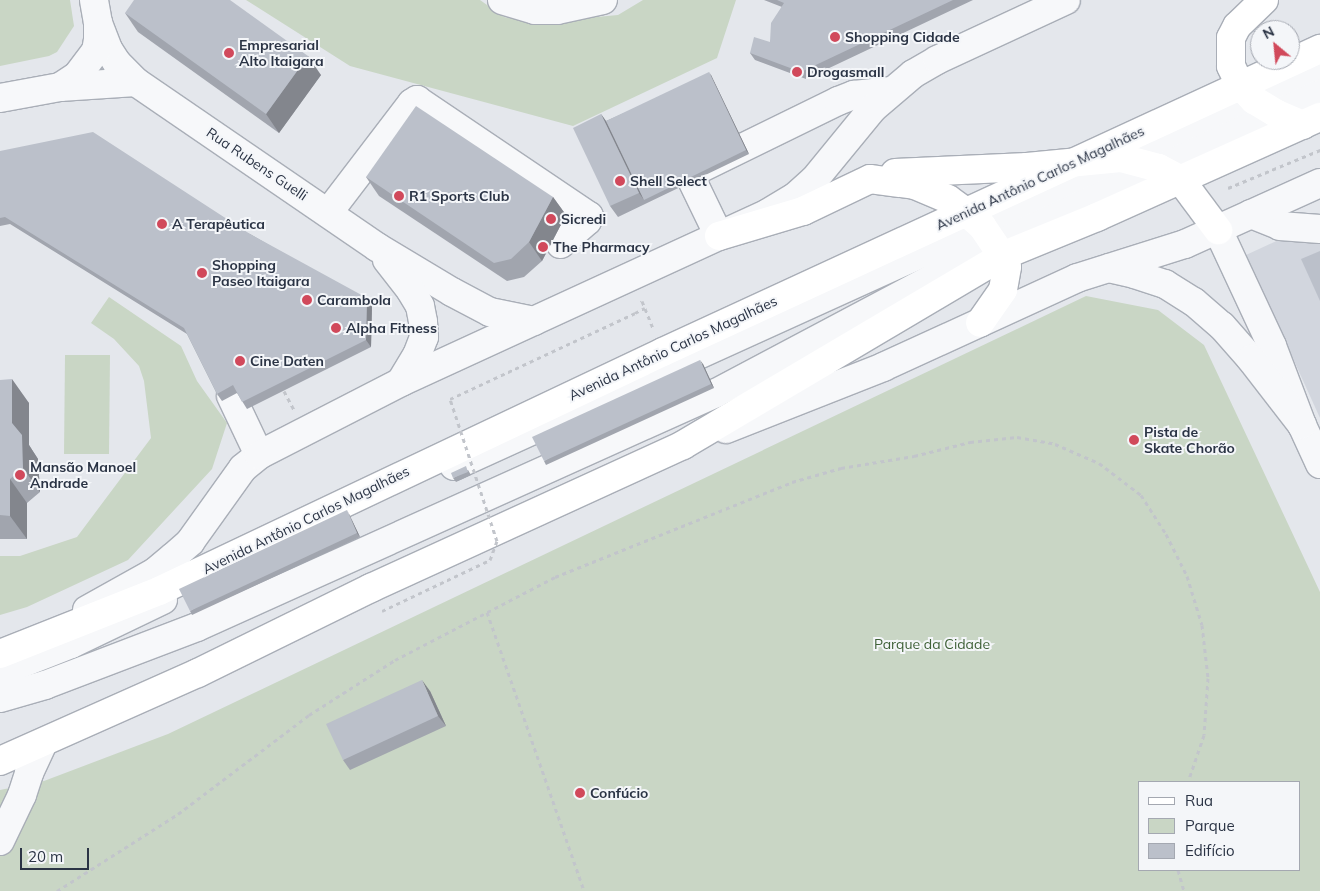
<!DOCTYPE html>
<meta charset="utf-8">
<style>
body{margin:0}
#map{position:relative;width:1320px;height:891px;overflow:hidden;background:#e4e7ec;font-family:Mulish,sans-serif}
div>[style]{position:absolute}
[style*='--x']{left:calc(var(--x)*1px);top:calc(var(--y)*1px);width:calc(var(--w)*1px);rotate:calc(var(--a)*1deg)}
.built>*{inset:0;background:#d2d6de}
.green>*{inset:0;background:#c9d6c5}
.path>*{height:3px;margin-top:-1.5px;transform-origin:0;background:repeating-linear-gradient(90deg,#c2c5cb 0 4px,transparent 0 8px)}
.roads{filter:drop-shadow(1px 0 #a9aeb7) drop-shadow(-1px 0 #a9aeb7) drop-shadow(0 1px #a9aeb7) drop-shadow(0 -1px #a9aeb7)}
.minor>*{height:28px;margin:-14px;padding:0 14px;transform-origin:14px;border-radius:14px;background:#f7f8fa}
.major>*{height:28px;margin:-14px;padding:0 14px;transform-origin:14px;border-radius:14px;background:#fff}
.path-bridge>*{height:3px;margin-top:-1.5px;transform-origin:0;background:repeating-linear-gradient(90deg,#c2c5cb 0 4px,transparent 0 8px)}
.wall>*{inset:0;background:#a1a5ae}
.shaded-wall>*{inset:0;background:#83868d}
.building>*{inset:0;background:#bbc0ca}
.dots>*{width:14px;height:14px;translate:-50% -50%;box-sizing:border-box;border:2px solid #f4f6f9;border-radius:50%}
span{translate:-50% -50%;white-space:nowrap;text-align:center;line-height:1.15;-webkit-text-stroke:4px #f4f6f9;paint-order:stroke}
.poi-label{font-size:14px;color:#2b3445;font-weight:700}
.left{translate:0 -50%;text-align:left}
.street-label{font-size:14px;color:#2b3445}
.park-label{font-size:14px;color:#3f6138}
.legend{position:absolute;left:1138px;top:781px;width:162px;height:90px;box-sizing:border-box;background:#f4f6f9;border:1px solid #a4a8b1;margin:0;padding:6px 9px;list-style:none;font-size:15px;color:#2b3445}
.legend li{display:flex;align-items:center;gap:10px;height:25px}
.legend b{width:25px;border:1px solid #a4a8b1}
.north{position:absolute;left:1250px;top:20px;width:50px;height:50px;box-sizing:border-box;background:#f4f6f9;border:1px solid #a4a8b1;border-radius:50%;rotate:332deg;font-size:14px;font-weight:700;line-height:20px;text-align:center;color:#2b3445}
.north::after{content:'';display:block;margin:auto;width:18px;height:22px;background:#d1495b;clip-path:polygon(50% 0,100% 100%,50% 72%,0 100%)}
.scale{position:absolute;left:20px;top:848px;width:69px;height:22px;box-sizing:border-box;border:2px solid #2b3445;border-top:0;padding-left:6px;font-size:15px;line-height:18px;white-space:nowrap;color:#2b3445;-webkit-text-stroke:4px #f4f6f9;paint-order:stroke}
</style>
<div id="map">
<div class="built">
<i style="clip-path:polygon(1320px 221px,1320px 418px,1246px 255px)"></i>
</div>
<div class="green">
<i style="clip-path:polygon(0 0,70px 0,74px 26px,57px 52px,49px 56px,0 66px)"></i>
<i style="clip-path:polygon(246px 0,480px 0,504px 17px,533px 23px,618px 15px,643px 0,736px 0,717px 58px,573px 126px,350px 66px)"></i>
<i style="clip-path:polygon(evenodd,1086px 296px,1158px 310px,1204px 345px,1320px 592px,1320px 891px,0 891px,0 790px,44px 781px,168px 734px,1086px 296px,1139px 782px,1299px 782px,1299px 870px,1139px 870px,1139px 782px)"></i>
<i style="clip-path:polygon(109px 297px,181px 346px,197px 381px,227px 423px,212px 469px,128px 560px,27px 607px,0 615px,0 556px,20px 556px,77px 537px,151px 438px,144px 381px,139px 366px,114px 339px,91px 323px)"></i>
<i style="clip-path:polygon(65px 355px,110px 355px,109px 454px,64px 454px)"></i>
</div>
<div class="path">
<i style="--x:1228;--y:188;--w:100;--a:-22.4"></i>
<i style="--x:641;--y:302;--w:1;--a:-45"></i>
<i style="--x:642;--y:301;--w:31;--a:68"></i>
<i style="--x:635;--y:313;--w:11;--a:-27"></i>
<i style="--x:284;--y:391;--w:21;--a:62"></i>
<i style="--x:487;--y:612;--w:295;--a:70.8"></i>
<i style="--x:1178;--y:870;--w:22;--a:74"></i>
<i style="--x:57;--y:891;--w:143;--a:-32.5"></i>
<i style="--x:178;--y:814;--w:164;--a:-37.1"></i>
<i style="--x:309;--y:715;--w:102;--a:-32.6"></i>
<i style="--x:395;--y:660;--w:180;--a:-27.4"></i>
<i style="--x:555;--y:577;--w:255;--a:-21.8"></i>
<i style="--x:792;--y:482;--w:51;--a:-15.9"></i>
<i style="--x:841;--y:468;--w:74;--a:-9.3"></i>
<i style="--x:914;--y:456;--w:58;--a:-14"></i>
<i style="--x:970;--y:442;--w:47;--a:-6.1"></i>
<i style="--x:1017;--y:437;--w:39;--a:10"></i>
<i style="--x:1055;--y:444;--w:48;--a:23.4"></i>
<i style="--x:1099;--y:463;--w:53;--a:37.3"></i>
<i style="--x:1141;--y:495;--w:46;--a:57.3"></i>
<i style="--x:1166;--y:534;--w:47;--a:63.4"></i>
<i style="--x:1187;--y:576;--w:51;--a:73"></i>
<i style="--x:1202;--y:625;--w:53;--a:83.5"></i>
<i style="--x:1208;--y:678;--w:57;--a:94"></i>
<i style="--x:1204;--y:735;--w:50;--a:108.8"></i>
</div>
<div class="roads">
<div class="minor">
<i style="--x:502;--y:0;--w:34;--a:17"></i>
<i style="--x:535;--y:10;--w:22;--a:0"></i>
<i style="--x:557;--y:10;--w:47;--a:-12.3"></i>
<i style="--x:98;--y:23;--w:28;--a:69"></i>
<i style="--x:108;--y:49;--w:17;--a:57"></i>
<i style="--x:117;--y:63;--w:27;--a:45"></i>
<i style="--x:136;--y:82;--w:292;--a:34.4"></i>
<i style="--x:377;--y:247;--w:87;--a:31"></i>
<i style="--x:452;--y:292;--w:43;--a:27.8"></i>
<i style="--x:490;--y:312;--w:45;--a:11.6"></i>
<i style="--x:60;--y:87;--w:76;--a:-3.8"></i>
<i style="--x:0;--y:98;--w:61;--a:-10.4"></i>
<i style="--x:60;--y:87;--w:20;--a:-33"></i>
<i style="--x:77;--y:76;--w:31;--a:-53"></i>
<i style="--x:96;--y:51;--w:11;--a:-80"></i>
<i style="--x:98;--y:40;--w:17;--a:-90"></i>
<i style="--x:98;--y:23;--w:23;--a:-100"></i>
<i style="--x:328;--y:213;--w:138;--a:-52.6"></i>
<i style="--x:412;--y:103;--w:6;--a:-31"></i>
<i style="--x:417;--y:100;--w:207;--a:34"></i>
<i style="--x:589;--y:216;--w:5;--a:112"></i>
<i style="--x:587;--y:221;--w:35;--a:139"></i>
<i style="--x:1251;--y:214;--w:31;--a:22"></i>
<i style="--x:1280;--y:226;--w:40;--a:4.3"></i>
<i style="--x:1218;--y:230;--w:128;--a:65"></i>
<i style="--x:1272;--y:346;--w:85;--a:69.2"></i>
<i style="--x:1302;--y:425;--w:43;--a:65.2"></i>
<i style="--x:719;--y:236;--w:69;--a:-115.8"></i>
<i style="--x:689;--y:174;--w:166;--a:-26.1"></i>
<i style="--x:838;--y:101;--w:17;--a:-21"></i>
<i style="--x:854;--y:95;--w:38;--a:-6"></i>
<i style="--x:387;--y:260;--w:39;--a:52"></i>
<i style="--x:411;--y:291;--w:17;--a:59"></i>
<i style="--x:420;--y:306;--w:16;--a:79"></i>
<i style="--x:423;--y:322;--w:15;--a:86"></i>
<i style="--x:424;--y:337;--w:19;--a:111"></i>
<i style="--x:417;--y:355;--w:31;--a:121"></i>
<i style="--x:1109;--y:268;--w:26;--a:13"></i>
<i style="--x:1134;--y:274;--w:33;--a:18"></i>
<i style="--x:1165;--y:284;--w:34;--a:32"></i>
<i style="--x:1194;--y:302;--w:37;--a:41"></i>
<i style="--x:1222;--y:326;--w:44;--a:48.7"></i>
<i style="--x:1251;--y:359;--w:83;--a:52.3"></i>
<i style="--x:231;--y:396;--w:65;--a:64.6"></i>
<i style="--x:726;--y:429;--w:169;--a:-21.5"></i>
<i style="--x:883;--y:367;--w:213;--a:-24.6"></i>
<i style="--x:1077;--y:278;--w:113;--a:-17.5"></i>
<i style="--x:1185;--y:244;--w:148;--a:-24.3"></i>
<i style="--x:454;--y:466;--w:594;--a:-24.45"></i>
<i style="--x:995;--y:220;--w:150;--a:-23.1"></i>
<i style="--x:1133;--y:161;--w:136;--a:-26.8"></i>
<i style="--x:1254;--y:100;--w:72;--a:-24.4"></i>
<i style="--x:87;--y:610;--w:78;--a:-29.2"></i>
<i style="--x:155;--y:572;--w:23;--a:-40"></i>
<i style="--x:173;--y:557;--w:23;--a:-41"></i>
<i style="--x:190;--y:542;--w:91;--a:-54.4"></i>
<i style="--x:243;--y:468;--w:21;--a:-39"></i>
<i style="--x:259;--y:455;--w:160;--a:-27.2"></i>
<i style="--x:401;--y:382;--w:404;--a:-24.7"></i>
<i style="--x:768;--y:213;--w:31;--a:-31"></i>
<i style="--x:795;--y:197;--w:25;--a:-42"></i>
<i style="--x:814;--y:180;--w:93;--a:-50.7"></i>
<i style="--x:873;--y:108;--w:52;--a:-40.4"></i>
<i style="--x:913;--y:74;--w:28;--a:-30"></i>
<i style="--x:937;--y:60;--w:142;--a:-24.9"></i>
<i style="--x:0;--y:672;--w:76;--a:-21.5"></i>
<i style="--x:71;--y:644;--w:102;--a:-25.6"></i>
<i style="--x:0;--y:698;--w:47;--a:-16.1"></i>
<i style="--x:45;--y:685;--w:163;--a:-20.9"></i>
<i style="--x:197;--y:627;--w:569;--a:-24.27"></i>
<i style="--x:716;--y:393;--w:317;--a:-27.9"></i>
<i style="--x:996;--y:245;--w:357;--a:-25"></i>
<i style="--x:0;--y:841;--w:51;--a:-64.4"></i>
<i style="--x:22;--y:795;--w:23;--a:-72"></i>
<i style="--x:29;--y:773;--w:33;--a:-65"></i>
</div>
<div class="major">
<i style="--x:1264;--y:0;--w:37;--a:136"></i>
<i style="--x:1237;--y:26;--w:13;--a:117"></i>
<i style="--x:1231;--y:38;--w:28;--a:90"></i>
<i style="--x:1231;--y:66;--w:21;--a:65"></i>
<i style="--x:1240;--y:85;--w:21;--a:47"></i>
<i style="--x:1254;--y:100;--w:27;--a:31"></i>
<i style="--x:1277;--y:114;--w:28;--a:23"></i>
<i style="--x:895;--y:173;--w:132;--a:-2.6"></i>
<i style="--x:1027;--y:167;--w:94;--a:-5.5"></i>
<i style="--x:1121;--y:158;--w:39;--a:15"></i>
<i style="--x:1159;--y:168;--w:24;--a:28"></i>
<i style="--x:1180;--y:179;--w:64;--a:53.3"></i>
<i style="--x:719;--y:236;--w:88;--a:-16.6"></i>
<i style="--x:803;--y:211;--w:74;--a:-25.5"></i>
<i style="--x:870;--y:179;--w:45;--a:7.6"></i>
<i style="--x:915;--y:185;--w:36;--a:23"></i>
<i style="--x:948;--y:199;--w:24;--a:36"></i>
<i style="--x:967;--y:213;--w:20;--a:41"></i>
<i style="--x:982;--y:226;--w:36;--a:56"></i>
<i style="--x:1002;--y:256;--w:12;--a:66"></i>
<i style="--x:1007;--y:267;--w:23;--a:100"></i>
<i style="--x:1003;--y:290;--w:40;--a:124.9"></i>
<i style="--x:0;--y:654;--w:171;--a:-21.6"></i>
<i style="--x:159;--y:591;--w:558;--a:-25.37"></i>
<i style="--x:663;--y:352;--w:724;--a:-24.76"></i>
<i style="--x:0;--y:761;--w:217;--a:-24"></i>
<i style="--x:198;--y:673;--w:193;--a:-26.2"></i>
<i style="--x:371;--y:588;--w:343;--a:-24.6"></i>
<i style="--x:683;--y:445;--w:371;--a:-30.6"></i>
<i style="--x:1002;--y:256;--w:103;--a:-22.3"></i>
<i style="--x:1097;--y:217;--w:244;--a:-24.2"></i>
</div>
</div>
<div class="path-bridge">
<i style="--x:382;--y:611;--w:119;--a:-25.3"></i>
<i style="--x:490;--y:560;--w:20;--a:-70"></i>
<i style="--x:497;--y:541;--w:150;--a:-108.3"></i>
<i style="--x:450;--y:399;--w:204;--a:-24.9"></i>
</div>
<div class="wall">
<i style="clip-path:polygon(764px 0,973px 0,806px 79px,755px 60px,750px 53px,770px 42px,782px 7px)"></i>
<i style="clip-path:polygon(125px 13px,321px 75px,279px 133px,138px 32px)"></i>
<i style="clip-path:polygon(711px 75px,749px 154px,618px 217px,610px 206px,601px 114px,606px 121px)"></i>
<i style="clip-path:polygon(0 151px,250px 234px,372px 305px,371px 347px,247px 409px,237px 393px,222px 401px,217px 394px,187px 334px,10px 224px,0 226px)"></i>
<i style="clip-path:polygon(366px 177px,553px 197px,566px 215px,542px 261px,524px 277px,507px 281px,379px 196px)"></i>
<i style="clip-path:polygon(703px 364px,714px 388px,546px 465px,544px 461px)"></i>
<i style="clip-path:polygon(0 380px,29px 403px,29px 445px,38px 459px,40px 492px,27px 503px,27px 539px,0 539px)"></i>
<i style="clip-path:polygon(468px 470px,471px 475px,456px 482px,453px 478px)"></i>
<i style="clip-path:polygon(349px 514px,360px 537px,192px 615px,190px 611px)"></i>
<i style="clip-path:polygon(430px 691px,446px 726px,350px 770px,343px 760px)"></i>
</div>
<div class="shaded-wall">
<i style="clip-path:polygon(308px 56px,321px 75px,279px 133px,266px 114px)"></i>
<i style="clip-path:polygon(709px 72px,711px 75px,749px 154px,746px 150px)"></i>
<i style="clip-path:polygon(601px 114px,608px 124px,644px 200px,639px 193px)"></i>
<i style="clip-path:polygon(553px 197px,566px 215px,542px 261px,529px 242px)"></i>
<i style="clip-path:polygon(367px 298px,372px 305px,371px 347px,366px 340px)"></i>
<i style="clip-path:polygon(700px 360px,703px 364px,714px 388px,711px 384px)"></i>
<i style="clip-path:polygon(12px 379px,29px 403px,29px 445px,38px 459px,40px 492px,23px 468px,12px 423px)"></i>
<i style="clip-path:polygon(10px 479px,27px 503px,27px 539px,10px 516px)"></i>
<i style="clip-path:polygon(347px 510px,349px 514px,360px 537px,357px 533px)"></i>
<i style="clip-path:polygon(422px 680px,430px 691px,446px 726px,438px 716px)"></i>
</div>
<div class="building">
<i style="clip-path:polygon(134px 0,230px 0,308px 56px,266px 114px,125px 13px)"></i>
<i style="clip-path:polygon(777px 0,953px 0,801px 72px,750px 53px,754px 37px,770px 42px,771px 23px,784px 3px)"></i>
<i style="clip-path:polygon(709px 72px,746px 150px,644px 200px,606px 121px)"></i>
<i style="clip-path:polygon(416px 106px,553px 197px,529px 242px,511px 259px,494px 263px,366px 177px)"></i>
<i style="clip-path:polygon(601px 114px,639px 193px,610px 206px,573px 128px)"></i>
<i style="clip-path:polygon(93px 132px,250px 234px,367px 298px,366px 340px,242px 402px,233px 385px,217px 394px,184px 328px,5px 217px,0 218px,0 151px)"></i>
<i style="clip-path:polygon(1320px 251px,1320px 301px,1301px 259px)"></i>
<i style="clip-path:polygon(700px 360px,711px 384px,544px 461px,532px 437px)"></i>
<i style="clip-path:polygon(12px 379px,12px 423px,22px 435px,23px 468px,10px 479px,10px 516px,0 515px,0 380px)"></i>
<i style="clip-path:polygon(466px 466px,468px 472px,453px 478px,451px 473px)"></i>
<i style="clip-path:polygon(347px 510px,357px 533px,190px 611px,179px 589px)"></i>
<i style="clip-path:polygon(422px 680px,438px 716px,343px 760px,326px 724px)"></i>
</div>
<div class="dots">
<i style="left:835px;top:37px;background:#d1495b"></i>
<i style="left:229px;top:53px;background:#d1495b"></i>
<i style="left:797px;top:72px;background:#d1495b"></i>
<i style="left:620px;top:181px;background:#d1495b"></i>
<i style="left:399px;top:196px;background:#d1495b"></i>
<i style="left:551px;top:219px;background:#d1495b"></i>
<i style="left:162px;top:224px;background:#d1495b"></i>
<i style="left:543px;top:247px;background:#d1495b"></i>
<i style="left:202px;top:273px;background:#d1495b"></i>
<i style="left:307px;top:300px;background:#d1495b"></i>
<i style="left:336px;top:328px;background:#d1495b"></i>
<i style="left:240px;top:361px;background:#d1495b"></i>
<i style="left:1134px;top:440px;background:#d1495b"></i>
<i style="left:20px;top:475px;background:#d1495b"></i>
<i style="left:580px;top:793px;background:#d1495b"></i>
</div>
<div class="poi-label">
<span class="left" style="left:845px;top:37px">Shopping Cidade</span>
<span class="left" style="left:239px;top:53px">Empresarial<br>Alto Itaigara</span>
<span class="left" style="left:807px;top:72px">Drogasmall</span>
<span class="left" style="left:630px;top:181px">Shell Select</span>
<span class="left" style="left:409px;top:196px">R1 Sports Club</span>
<span class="left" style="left:561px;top:219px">Sicredi</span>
<span class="left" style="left:172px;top:224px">A Terapêutica</span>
<span class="left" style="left:553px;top:247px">The Pharmacy</span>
<span class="left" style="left:212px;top:273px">Shopping<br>Paseo Itaigara</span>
<span class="left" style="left:317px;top:300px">Carambola</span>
<span class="left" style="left:346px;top:328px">Alpha Fitness</span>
<span class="left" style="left:250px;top:361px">Cine Daten</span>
<span class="left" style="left:1144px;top:440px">Pista de<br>Skate Chorão</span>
<span class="left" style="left:30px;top:475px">Mansão Manoel<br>Andrade</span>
<span class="left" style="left:590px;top:793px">Confúcio</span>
</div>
<div class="street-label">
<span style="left:257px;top:164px;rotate:34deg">Rua Rubens Guelli</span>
<span style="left:1040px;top:178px;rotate:-25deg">Avenida Antônio Carlos Magalhães</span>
<span style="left:673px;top:348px;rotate:-25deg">Avenida Antônio Carlos Magalhães</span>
<span style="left:306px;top:520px;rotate:-26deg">Avenida Antônio Carlos Magalhães</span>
</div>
<div class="park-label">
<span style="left:932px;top:644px">Parque da Cidade</span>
</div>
<ul class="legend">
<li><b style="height:6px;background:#fff"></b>Rua</li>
<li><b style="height:14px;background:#c9d6c5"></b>Parque</li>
<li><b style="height:14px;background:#bbc0ca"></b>Edifício</li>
</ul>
<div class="north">N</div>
<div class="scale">20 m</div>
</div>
